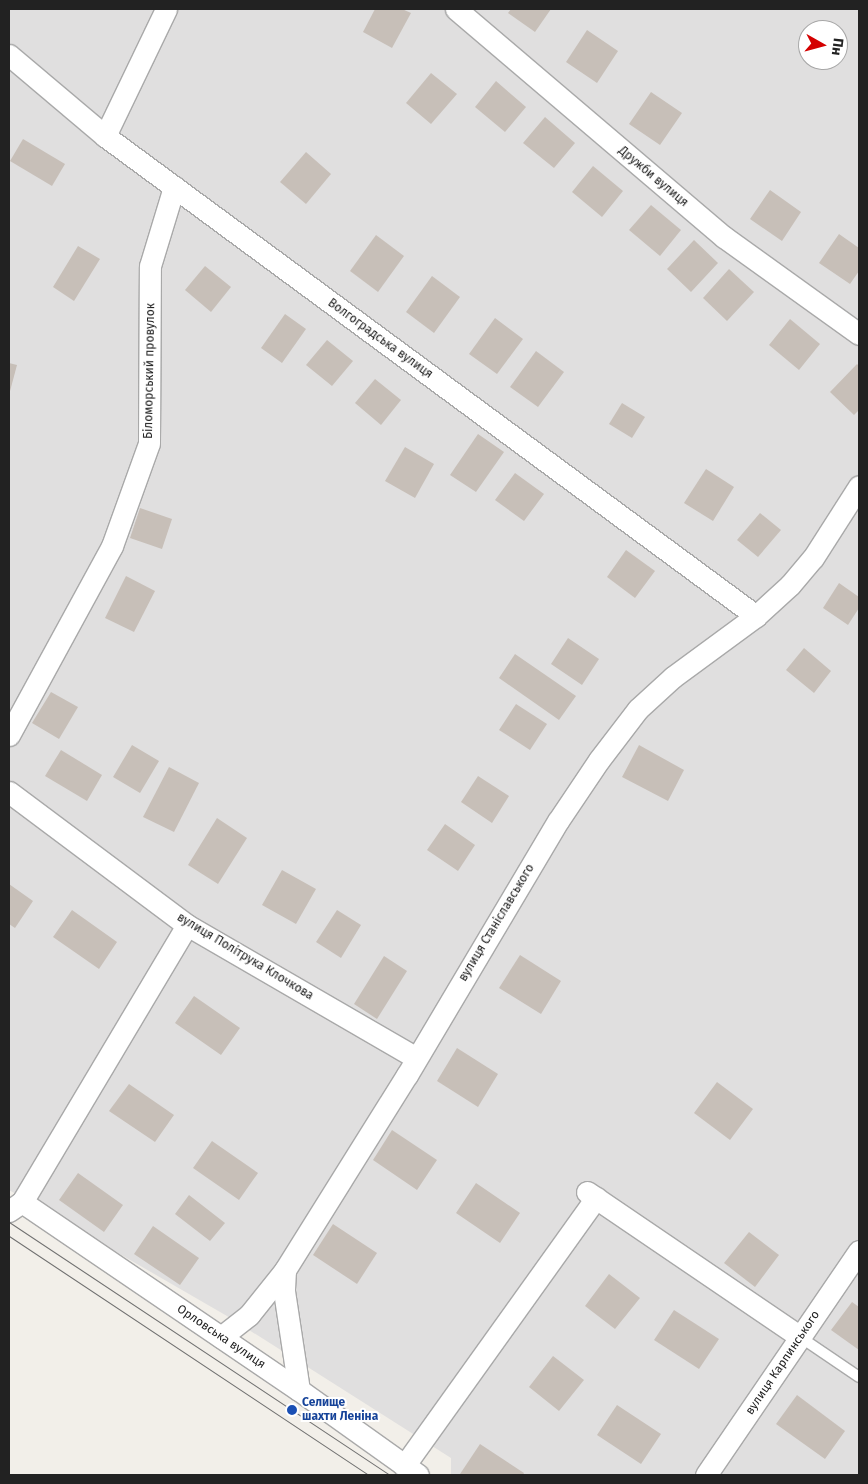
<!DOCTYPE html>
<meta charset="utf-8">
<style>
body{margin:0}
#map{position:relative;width:868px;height:1484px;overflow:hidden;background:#f2efe9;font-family:"Fira Sans",sans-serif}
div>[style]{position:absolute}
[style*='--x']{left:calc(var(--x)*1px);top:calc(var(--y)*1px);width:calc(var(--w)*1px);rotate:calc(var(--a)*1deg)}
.residential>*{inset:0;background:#e0dfdf}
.building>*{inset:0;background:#c7bfb8}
.roads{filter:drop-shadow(1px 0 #a9a9a9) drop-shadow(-1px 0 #a9a9a9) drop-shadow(0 1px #a9a9a9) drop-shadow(0 -1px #a9a9a9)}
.lane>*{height:10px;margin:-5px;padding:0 5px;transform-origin:5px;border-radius:5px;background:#fff}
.street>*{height:21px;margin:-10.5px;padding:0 10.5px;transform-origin:10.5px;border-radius:10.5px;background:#fff}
.tram>*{height:1px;margin:-0.5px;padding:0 0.5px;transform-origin:0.5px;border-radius:0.5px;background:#707070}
.dots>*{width:14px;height:14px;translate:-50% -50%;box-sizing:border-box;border:2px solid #fff;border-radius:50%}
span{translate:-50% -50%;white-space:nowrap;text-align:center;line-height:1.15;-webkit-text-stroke:4px #fff;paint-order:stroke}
.street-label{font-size:12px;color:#222}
.transit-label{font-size:12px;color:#164399;font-weight:700}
.left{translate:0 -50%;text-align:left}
.frame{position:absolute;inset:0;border:10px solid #222;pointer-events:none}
.north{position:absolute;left:798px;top:20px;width:50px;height:50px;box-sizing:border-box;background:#fff;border:1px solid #a7a7a7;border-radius:50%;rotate:97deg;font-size:14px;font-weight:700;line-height:20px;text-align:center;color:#222}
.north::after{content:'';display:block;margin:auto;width:18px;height:22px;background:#d40000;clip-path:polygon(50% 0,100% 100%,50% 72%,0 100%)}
</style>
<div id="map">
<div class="residential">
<i style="clip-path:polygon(evenodd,9px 9px,859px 9px,859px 1475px,451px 1475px,451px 1458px,227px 1316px,9px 1190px,9px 9px,808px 30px,838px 30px,838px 60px,808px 60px,808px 30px)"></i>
</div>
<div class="building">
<i style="clip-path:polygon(375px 9px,402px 9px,411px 13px,392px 48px,363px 32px)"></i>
<i style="clip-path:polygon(511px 9px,551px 9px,535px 32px,508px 13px)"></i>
<i style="clip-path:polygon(587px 30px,618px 51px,597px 83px,566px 62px)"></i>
<i style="clip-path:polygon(431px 73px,457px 94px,431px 124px,406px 103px)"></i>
<i style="clip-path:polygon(496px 81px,526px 107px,505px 132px,475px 107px)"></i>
<i style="clip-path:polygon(651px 92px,682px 113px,660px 145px,629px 124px)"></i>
<i style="clip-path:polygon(545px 117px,575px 143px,554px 168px,523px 143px)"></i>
<i style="clip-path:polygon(23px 139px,65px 164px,52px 186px,10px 161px)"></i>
<i style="clip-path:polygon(306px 152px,331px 174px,306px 204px,280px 182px)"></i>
<i style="clip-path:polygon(593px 166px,623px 191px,602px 217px,572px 192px)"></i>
<i style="clip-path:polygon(770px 190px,801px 212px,782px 241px,750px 219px)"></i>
<i style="clip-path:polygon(651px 205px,681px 230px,660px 256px,629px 230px)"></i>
<i style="clip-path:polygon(839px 234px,859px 248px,859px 271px,850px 284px,819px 263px)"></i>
<i style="clip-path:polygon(376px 235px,404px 256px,378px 292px,350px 271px)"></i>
<i style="clip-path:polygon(694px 240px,718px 263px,691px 292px,667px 269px)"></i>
<i style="clip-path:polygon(78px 246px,100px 259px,74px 301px,53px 287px)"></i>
<i style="clip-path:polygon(205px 266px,231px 287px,211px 312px,185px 290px)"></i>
<i style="clip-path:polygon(729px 269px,754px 292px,727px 321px,703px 298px)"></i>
<i style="clip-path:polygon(432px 276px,460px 297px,434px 333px,406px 312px)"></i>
<i style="clip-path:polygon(285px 314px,306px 329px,282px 363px,261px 348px)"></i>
<i style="clip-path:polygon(495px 318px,523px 339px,497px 374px,469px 354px)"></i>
<i style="clip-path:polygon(790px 319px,820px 344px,799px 370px,769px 345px)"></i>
<i style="clip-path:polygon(327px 340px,353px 361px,332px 386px,306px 365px)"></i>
<i style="clip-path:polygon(536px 351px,564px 372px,538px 407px,510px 387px)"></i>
<i style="clip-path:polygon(9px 363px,17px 365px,9px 395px)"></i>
<i style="clip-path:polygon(857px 364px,859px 366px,859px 410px,854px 415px,830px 392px)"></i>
<i style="clip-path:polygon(375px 379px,401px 400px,381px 425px,355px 403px)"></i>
<i style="clip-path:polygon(622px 403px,645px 417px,632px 438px,609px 424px)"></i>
<i style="clip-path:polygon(478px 434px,504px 452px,476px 492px,450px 475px)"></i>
<i style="clip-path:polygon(405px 447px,434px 464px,415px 498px,385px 481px)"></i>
<i style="clip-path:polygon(706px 469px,734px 487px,713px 521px,684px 503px)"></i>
<i style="clip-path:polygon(515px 473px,544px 494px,524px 521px,495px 500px)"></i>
<i style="clip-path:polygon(140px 508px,172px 519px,162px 549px,130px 538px)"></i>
<i style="clip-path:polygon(760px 513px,781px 530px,758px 557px,737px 540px)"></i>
<i style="clip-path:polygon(626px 550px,655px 571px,635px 598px,607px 577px)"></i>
<i style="clip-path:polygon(126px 576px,155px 591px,134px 632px,105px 618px)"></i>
<i style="clip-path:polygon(839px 583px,859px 597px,859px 608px,848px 625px,823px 608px)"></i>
<i style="clip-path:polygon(568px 638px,599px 659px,582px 685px,551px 664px)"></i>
<i style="clip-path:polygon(804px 648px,831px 671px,814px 693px,786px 670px)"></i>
<i style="clip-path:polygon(515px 654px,576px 696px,559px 720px,499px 678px)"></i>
<i style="clip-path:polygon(51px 692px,78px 707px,59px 739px,32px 723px)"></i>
<i style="clip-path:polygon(516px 704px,547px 724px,530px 750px,499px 730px)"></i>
<i style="clip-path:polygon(132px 745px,159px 761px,140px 793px,113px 777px)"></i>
<i style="clip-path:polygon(639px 745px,684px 770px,668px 801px,622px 777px)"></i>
<i style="clip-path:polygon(61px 750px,102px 775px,87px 801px,45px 776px)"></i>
<i style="clip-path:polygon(169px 767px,199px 783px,174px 832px,143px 817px)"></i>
<i style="clip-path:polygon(478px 776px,509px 796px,492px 823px,461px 802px)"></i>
<i style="clip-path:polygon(217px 818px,247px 838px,218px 884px,188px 865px)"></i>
<i style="clip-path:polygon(445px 824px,475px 845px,458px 871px,427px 850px)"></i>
<i style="clip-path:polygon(282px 870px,316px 889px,296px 924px,262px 905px)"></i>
<i style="clip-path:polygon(9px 884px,33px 901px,15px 928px,9px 924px)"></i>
<i style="clip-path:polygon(72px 910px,117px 942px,99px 969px,53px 937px)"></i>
<i style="clip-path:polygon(337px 910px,361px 925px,341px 958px,316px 942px)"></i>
<i style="clip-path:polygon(520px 955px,561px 981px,541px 1014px,499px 988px)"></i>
<i style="clip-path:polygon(384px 956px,407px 971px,377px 1019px,354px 1004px)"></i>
<i style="clip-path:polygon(194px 996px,240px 1028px,221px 1055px,175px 1023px)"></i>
<i style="clip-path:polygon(457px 1048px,498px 1074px,478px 1107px,437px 1081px)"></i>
<i style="clip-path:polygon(717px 1082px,753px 1109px,730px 1140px,694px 1113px)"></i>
<i style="clip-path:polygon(129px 1084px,174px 1115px,155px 1142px,109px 1111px)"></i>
<i style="clip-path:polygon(392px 1130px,437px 1160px,417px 1190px,373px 1160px)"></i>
<i style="clip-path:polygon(212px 1141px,258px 1173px,239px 1200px,193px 1168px)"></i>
<i style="clip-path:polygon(78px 1173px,123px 1205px,104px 1232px,59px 1200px)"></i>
<i style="clip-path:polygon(476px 1183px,520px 1213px,500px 1243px,456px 1213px)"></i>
<i style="clip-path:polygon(189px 1195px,225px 1223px,210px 1241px,175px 1214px)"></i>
<i style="clip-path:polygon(333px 1224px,377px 1253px,357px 1284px,313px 1255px)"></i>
<i style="clip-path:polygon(153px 1226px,199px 1258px,180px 1285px,134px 1254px)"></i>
<i style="clip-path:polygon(749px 1232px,779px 1255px,755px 1287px,724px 1263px)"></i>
<i style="clip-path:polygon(609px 1274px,640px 1298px,615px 1329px,585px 1306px)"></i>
<i style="clip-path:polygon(852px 1302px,859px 1307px,859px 1350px,831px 1330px)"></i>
<i style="clip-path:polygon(674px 1310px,719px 1339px,699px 1369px,654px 1340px)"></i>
<i style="clip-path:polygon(553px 1356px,584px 1380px,559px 1411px,529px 1387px)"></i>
<i style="clip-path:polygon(797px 1395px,845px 1431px,825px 1459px,776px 1424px)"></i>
<i style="clip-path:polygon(617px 1405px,661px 1434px,641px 1464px,597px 1435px)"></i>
<i style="clip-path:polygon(480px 1444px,524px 1473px,523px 1475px,460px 1474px)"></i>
</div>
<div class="roads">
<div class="lane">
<i style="--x:800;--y:1337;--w:71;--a:34.1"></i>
</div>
<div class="street">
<i style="--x:456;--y:9;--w:352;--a:40.4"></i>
<i style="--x:724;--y:237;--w:166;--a:35.7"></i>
<i style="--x:9;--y:55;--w:126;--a:40.2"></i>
<i style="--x:105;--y:136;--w:809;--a:36.4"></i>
<i style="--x:105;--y:136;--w:141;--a:-64.3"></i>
<i style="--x:9;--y:735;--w:215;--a:-61.4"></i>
<i style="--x:112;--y:546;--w:109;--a:-70.2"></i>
<i style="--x:149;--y:443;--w:177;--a:-89.7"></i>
<i style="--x:150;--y:266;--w:83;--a:-73.1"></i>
<i style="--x:9;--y:792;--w:222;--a:36.8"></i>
<i style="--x:187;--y:925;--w:265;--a:30.1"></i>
<i style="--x:587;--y:1192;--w:258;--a:34.2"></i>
<i style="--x:22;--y:1202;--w:335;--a:34.2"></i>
<i style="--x:299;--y:1390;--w:146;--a:35.5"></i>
<i style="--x:9;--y:1211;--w:16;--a:-35"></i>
<i style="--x:22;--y:1202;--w:322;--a:-59.2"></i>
<i style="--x:285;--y:1270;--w:21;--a:93"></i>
<i style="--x:284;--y:1291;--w:100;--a:81.4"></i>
<i style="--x:221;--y:1337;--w:36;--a:-38"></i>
<i style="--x:249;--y:1315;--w:58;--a:-51.3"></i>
<i style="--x:285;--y:1270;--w:230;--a:-58"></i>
<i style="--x:407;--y:1075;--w:295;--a:-59.3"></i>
<i style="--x:558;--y:821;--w:73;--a:-56.1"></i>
<i style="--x:599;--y:760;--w:64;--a:-52.6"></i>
<i style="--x:638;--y:709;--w:47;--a:-42.4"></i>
<i style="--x:673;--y:677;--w:103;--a:-36.3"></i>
<i style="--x:756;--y:616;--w:46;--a:-42.4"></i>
<i style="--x:790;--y:585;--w:35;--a:-50"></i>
<i style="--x:813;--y:558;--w:85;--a:-57.4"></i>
<i style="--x:404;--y:1466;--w:330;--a:-54.4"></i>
<i style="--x:706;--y:1475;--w:271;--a:-55.7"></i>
</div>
</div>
<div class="tram">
<i style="--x:9;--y:1222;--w:457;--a:33.6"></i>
<i style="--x:9;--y:1236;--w:432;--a:33.6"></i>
</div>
<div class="dots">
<i style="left:292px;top:1410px;background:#1a4fb4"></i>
</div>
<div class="street-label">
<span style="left:653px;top:177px;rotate:40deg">Дружби вулиця</span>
<span style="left:380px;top:339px;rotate:36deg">Волгоградська вулиця</span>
<span style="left:150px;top:371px;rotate:-89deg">Біломорський провулок</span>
<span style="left:497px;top:923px;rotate:-59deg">вулиця Станіславського</span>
<span style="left:245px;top:957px;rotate:31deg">вулиця Політрука Клочкова</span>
<span style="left:221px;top:1337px;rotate:34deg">Орловська вулиця</span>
<span style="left:783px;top:1363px;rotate:-56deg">вулиця Карпинського</span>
</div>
<div class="transit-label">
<span class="left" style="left:302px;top:1410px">Селище<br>шахти Леніна</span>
</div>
<div class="frame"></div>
<div class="north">Пн</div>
</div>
